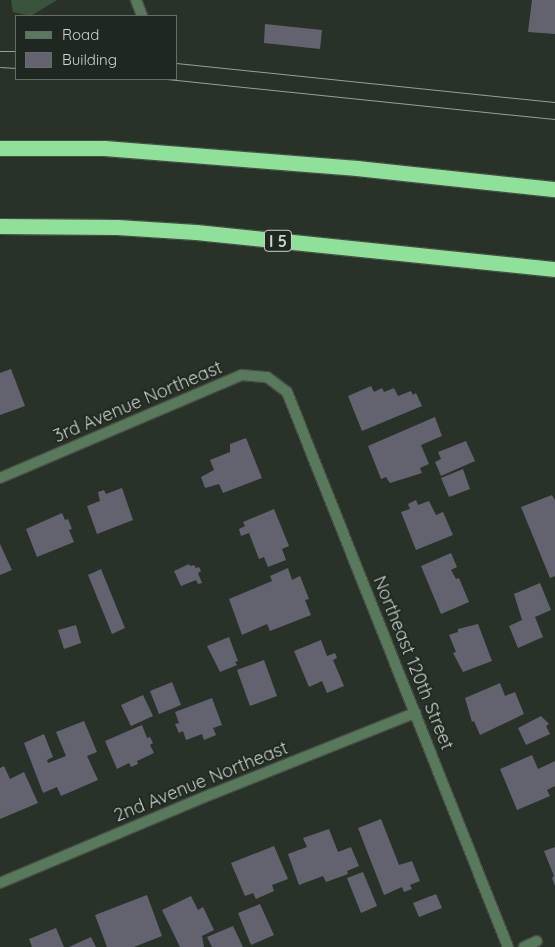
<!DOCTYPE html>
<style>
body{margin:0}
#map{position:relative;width:555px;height:947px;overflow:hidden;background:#293229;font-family:Quicksand,sans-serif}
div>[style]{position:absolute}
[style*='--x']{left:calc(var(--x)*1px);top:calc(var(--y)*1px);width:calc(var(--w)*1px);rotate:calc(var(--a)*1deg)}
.green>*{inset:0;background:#39533c}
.building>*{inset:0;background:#63636f}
.roads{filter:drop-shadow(1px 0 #474f47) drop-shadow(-1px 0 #474f47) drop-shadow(0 1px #474f47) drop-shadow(0 -1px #474f47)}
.lane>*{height:10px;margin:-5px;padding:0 5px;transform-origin:5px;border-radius:5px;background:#59795d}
.street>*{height:10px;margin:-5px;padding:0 5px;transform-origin:5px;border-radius:5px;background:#59795d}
.highway>*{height:15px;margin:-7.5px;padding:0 7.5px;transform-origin:7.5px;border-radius:7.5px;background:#8fe099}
.tram>*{height:1px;margin:-0.5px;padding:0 0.5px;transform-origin:0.5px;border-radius:0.5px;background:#99a099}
span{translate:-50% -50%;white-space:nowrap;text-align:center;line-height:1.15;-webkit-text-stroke:4px #1f2820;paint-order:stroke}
.shield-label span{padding:1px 4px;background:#1f2820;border:1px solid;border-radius:4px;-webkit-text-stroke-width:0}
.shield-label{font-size:16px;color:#ced4ce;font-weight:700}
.street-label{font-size:18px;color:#ced4ce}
.legend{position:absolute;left:15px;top:15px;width:162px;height:65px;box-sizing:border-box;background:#1f2820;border:1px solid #656d66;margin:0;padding:6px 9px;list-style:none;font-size:15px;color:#ced4ce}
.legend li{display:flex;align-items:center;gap:10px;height:25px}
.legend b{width:25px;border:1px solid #656d66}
</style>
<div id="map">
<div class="green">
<i style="clip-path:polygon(11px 0,57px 0,31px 16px,13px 12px)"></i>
</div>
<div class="building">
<i style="clip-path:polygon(532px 0,555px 0,555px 34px,528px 32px)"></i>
<i style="clip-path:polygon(265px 24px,322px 30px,320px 49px,264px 43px)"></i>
<i style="clip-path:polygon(11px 369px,25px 406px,0 415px,0 373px)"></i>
<i style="clip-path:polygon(371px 386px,374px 392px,382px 388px,384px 392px,394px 388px,398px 396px,411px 391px,413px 395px,416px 393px,422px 406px,362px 431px,348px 396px)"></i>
<i style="clip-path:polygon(435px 417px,442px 436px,421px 445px,429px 464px,420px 468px,422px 473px,390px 483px,386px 477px,381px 479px,368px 446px)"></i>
<i style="clip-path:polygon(246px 438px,262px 478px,223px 493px,219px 484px,205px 488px,201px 477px,214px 470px,210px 460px,230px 452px,230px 444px)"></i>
<i style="clip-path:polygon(466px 441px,475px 461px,441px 476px,435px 462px,441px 459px,438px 452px)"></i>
<i style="clip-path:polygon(463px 469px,470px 489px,449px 497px,441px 478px)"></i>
<i style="clip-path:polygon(122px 488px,133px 520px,97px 534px,87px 506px,100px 501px,98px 492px,104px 490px,106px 494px)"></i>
<i style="clip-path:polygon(552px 495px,555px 500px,555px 576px,550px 578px,521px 507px)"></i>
<i style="clip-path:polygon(416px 500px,418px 505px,429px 501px,436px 515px,443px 512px,453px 535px,416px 550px,401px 512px,410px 509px,408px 504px)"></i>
<i style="clip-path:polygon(274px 509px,289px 546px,282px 549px,286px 560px,268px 567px,264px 557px,259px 559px,249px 533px,241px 536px,239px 529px,245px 526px,243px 522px)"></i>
<i style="clip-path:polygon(62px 513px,65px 520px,68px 519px,72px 529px,69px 530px,74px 542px,37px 557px,26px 529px)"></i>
<i style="clip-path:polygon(0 544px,12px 570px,0 575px)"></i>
<i style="clip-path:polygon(451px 553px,457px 567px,451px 570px,456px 579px,459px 578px,469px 602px,441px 614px,421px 566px)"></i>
<i style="clip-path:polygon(189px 564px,190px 566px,194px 565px,196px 568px,199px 567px,201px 571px,198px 573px,202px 583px,198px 584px,196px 580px,181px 586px,174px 571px)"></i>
<i style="clip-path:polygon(288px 568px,292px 580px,300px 576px,309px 599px,305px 600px,311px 615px,270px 631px,267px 624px,242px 635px,229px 599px,272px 581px,270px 576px)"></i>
<i style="clip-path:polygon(101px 569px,125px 628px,112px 634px,88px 575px)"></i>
<i style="clip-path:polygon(540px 583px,551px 610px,535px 617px,543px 637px,518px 648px,509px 626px,522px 620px,514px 594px)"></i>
<i style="clip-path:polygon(478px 624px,492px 661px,463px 672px,453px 653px,456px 652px,449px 635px,458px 632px,458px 629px)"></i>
<i style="clip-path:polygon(76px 625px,81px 643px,64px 649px,58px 630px)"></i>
<i style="clip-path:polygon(229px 637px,238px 661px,235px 662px,237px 665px,220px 672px,207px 646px)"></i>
<i style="clip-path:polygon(321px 640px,327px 656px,335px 653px,337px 658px,333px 660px,344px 686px,327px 693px,322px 681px,309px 687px,294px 651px)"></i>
<i style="clip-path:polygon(264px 660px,277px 696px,250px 706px,237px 670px)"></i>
<i style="clip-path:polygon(172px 682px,181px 705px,159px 714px,150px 691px)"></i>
<i style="clip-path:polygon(500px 683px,505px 696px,515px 692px,524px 714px,480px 735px,474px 721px,472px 722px,465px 698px)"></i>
<i style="clip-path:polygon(143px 695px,153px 716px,131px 726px,121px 705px)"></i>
<i style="clip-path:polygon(212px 698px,222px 725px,213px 728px,216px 735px,204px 740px,202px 734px,186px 740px,183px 731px,179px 733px,175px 724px,179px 723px,175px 712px)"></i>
<i style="clip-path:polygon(541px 716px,549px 724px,546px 726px,550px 734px,526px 745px,518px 728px)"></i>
<i style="clip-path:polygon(84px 721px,97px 752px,87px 756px,98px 780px,61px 796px,57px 787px,43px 793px,24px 743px,44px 734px,53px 757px,47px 760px,48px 763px,66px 756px,56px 732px)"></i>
<i style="clip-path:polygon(142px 725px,147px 738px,150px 737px,153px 743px,150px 745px,154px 753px,137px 761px,138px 764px,131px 767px,129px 763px,117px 769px,105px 741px)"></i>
<i style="clip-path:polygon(532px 755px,538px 769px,555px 761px,555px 786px,547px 790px,550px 796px,517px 810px,500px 769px)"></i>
<i style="clip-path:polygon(4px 766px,10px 779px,24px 772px,38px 803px,0 819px,0 768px)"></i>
<i style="clip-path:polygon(381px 819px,399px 865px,412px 861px,420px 881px,410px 885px,412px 889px,404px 892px,402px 887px,384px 895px,358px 828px)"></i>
<i style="clip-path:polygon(329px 829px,338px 852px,351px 847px,359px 866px,347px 871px,348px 874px,326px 882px,323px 876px,299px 885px,288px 854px,307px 847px,303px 838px)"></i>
<i style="clip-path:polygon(274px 846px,288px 879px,272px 885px,274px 891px,256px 899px,253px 893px,245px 896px,231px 863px)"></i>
<i style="clip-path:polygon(555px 847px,555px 886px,552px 878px,554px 876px,544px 851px)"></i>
<i style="clip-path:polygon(363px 872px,377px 906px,361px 913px,347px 878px)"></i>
<i style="clip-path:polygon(436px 894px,442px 908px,419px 917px,413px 903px)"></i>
<i style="clip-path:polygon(147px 895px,162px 936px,134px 947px,107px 947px,95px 915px)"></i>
<i style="clip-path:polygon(191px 896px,198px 910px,203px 907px,214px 930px,202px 936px,204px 947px,180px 947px,162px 910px)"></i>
<i style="clip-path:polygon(260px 904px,274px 935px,251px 945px,238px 913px)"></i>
<i style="clip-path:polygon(233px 926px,243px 947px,212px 947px,207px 937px)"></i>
<i style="clip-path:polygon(56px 928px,64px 947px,32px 947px,29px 939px)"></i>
<i style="clip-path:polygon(91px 937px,96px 947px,69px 947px)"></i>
</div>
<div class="roads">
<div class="lane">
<i style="--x:524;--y:947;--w:14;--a:-25"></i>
</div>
<div class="street">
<i style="--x:136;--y:0;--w:17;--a:69"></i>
<i style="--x:0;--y:478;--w:263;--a:-23.1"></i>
<i style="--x:242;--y:375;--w:25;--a:5"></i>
<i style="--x:267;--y:377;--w:25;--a:37"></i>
<i style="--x:287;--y:392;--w:597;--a:68.29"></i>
<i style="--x:0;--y:883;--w:230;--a:-22.8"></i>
<i style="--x:212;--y:794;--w:219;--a:-21.8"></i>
</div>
<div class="highway">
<i style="--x:0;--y:148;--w:104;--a:0"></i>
<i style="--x:104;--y:148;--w:254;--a:4.5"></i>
<i style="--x:357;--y:168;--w:199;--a:6.1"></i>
<i style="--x:0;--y:226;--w:117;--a:0.5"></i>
<i style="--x:117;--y:227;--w:79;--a:3.6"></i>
<i style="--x:196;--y:232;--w:361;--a:5.9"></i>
</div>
</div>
<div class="tram">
<i style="--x:0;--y:51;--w:16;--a:0"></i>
<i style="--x:176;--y:63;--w:381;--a:5.9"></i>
<i style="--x:0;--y:67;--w:16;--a:4"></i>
<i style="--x:167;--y:79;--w:390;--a:5.9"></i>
</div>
<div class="shield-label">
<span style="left:278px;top:241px">I 5</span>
</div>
<div class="street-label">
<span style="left:138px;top:402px;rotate:-23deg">3rd Avenue Northeast</span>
<span style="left:413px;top:663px;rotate:68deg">Northeast 120th Street</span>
<span style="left:201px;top:782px;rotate:-22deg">2nd Avenue Northeast</span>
</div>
<ul class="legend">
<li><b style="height:6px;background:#59795d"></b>Road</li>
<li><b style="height:14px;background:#63636f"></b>Building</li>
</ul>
</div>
